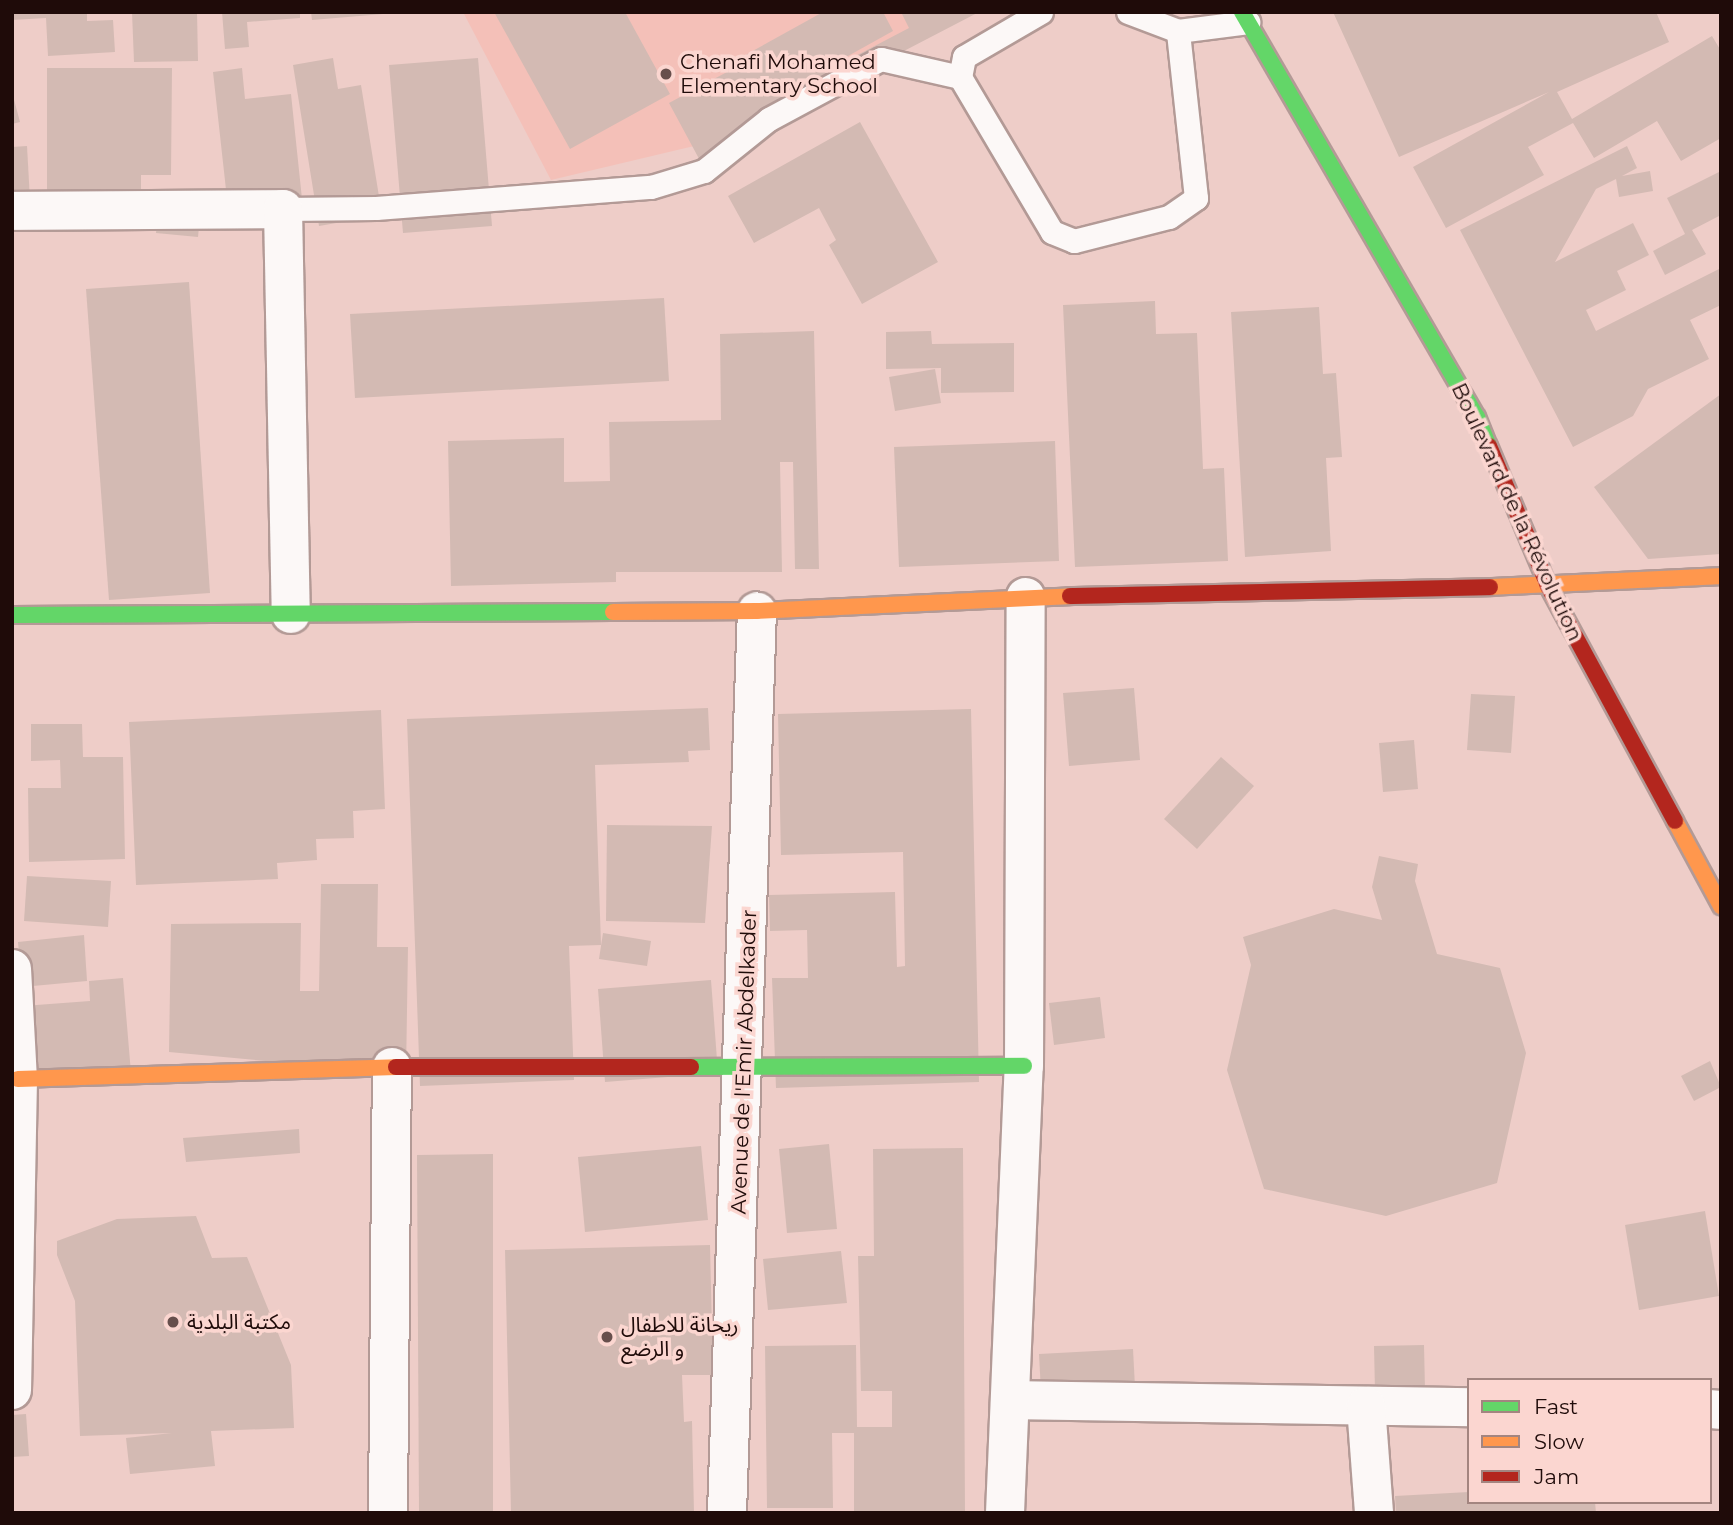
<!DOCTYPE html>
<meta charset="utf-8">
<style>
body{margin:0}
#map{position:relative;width:1733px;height:1525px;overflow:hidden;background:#eecdc8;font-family:Montserrat,"Noto Sans Arabic",sans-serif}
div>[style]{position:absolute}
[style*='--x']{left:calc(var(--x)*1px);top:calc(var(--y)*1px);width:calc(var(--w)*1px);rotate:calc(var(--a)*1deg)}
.built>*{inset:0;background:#f4c0b8}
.building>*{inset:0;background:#d3bab3}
.roads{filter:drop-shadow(2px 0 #b39a96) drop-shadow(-2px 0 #b39a96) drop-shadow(0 2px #b39a96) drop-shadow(0 -2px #b39a96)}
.lane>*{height:23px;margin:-11.5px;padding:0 11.5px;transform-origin:11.5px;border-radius:11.5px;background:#fcf8f7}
.street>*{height:38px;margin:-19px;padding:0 19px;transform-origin:19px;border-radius:19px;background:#fcf8f7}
.fast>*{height:16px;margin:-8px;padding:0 8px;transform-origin:8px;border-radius:8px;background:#63d668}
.slow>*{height:16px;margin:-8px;padding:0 8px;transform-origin:8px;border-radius:8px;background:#ff974d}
.jam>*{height:16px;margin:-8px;padding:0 8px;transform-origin:8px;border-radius:8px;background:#b3261e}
.dots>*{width:19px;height:19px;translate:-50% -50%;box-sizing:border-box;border:4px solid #fbd6d0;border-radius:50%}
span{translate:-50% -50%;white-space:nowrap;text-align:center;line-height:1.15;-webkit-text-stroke:7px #fbd6d0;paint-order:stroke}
.poi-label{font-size:21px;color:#1f0b09}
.left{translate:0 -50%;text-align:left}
.street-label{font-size:21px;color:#1f0b09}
.frame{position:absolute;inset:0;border:14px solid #1f0b09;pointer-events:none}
.legend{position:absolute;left:1467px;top:1378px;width:245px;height:126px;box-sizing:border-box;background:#fbd6d0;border:2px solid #a38580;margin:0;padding:9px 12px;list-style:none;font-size:21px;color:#1f0b09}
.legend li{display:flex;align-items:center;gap:14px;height:35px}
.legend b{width:35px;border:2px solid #a38580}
</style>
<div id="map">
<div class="built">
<i style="clip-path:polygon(463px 12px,942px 12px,732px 137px,551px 180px)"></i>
</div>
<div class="building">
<i style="clip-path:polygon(12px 12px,87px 12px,87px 21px,113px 20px,115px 52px,48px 56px,46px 18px,12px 20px)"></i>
<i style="clip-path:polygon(132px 12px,197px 12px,198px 61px,134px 62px)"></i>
<i style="clip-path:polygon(222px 12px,300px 12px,300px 18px,247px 22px,249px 47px,225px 49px)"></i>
<i style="clip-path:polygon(311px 12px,383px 12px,383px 14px,312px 20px)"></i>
<i style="clip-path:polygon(494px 12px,625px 12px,670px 94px,570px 149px)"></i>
<i style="clip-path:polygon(823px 12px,883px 12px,893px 31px,839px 61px,853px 87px,704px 168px,669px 103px,742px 64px,740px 58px)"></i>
<i style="clip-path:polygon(901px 12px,979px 12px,852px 78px,844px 62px,909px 28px)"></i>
<i style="clip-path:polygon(1333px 12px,1656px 12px,1669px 42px,1557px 92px,1572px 119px,1712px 36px,1721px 51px,1721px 138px,1681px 161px,1657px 121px,1594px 158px,1573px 123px,1528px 147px,1544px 175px,1446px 228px,1413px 167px,1549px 92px,1399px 157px)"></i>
<i style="clip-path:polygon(333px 58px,338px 89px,361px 85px,382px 215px,319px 226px,293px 65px)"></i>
<i style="clip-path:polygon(478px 58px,492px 226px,403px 233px,389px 65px)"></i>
<i style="clip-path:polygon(47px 68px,172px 68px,171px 175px,141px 175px,141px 231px,47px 231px)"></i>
<i style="clip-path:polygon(242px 68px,245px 99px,291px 94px,304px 218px,230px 226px,213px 72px)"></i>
<i style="clip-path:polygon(12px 92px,20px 122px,12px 124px)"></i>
<i style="clip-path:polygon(860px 122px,938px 262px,862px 304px,829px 245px,836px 240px,819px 208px,754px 243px,728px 196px)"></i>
<i style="clip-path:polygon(27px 146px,31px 218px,12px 219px,12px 147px)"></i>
<i style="clip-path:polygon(1627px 146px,1637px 168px,1622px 176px,1650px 171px,1653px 191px,1619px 197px,1616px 179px,1596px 189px,1555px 262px,1633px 223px,1649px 255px,1617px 271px,1626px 290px,1586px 310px,1596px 331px,1721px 268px,1721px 305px,1690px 320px,1709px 359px,1648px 389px,1633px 416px,1573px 447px,1460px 230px)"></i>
<i style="clip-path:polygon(1721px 171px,1721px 215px,1692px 230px,1706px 254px,1665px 275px,1653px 251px,1685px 234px,1667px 198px)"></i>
<i style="clip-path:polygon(160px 193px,202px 197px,198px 237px,156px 233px)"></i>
<i style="clip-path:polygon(189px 282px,210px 593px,109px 600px,86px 289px)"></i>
<i style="clip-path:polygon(664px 298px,669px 381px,355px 398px,350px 314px)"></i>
<i style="clip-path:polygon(1155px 301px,1156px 334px,1197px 333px,1203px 469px,1224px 468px,1228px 561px,1075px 567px,1063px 305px)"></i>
<i style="clip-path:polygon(1319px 307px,1323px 374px,1336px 373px,1342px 457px,1326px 458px,1331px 551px,1245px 557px,1231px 312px)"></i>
<i style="clip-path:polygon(814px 331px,819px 569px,795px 569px,793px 462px,780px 462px,782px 572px,616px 572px,616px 582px,451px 586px,448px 441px,564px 438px,564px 482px,610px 481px,609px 422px,721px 420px,720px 334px)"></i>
<i style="clip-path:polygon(931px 331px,932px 344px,1014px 343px,1014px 392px,941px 393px,941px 368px,886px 369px,886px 332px)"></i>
<i style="clip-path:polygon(935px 369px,941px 403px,895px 411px,889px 377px)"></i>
<i style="clip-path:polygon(1721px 394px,1721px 554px,1648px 559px,1594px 487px)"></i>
<i style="clip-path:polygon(1055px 441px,1059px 561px,899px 567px,894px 447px)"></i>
<i style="clip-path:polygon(1134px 688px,1140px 760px,1069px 766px,1063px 693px)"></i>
<i style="clip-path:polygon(1471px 694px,1515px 696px,1511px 753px,1467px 750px)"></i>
<i style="clip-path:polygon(708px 708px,710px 750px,688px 751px,689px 762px,595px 765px,601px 945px,569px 946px,574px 1080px,420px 1086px,407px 719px)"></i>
<i style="clip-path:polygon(971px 709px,979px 1082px,776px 1088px,772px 978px,808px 978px,807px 930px,770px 931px,769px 895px,895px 892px,897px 967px,905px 966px,903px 852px,781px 855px,778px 714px)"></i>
<i style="clip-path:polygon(381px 710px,385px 809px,353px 811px,354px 838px,316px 839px,317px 860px,277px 863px,278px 879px,136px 885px,129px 722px)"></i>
<i style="clip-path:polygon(31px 724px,82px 724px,83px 757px,123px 757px,125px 859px,29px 862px,28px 788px,61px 788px,60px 760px,31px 761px)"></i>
<i style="clip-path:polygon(1414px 740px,1418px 789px,1383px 792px,1379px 743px)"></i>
<i style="clip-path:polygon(1221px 757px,1254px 786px,1197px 849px,1164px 819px)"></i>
<i style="clip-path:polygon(607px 825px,712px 826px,705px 923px,606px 921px)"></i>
<i style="clip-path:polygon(1379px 856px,1418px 864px,1415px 881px,1437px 954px,1500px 968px,1526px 1053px,1497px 1183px,1386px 1216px,1264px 1189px,1227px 1070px,1251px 965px,1243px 937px,1334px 909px,1382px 920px,1372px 887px)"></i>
<i style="clip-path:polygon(27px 876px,111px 881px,108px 927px,24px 921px)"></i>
<i style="clip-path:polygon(321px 884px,378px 884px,377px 947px,408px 947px,406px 1074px,169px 1052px,171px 924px,301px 923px,300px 991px,319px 991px)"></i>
<i style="clip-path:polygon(603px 933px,651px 941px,647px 966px,599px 959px)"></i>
<i style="clip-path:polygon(84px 935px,87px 981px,22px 987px,18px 942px)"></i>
<i style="clip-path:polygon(123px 978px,131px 1073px,29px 1081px,23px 1006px,90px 1001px,89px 981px)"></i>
<i style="clip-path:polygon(711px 980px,718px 1073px,605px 1082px,598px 989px)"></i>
<i style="clip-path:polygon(1100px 997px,1105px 1038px,1054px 1045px,1049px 1003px)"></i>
<i style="clip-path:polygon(1710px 1061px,1721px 1087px,1694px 1101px,1681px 1076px)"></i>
<i style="clip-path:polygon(299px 1129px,300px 1153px,186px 1162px,183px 1138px)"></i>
<i style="clip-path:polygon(829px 1144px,837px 1229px,787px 1233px,779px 1149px)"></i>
<i style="clip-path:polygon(701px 1146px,708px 1220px,585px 1232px,578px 1157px)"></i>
<i style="clip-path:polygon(963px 1148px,965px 1513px,854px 1513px,854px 1433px,832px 1433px,833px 1508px,767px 1508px,765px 1346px,856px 1345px,857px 1427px,892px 1427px,892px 1391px,861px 1391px,858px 1256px,874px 1256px,873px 1149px)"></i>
<i style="clip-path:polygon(493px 1154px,493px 1511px,419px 1511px,417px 1155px)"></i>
<i style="clip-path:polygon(1705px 1211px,1719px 1296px,1639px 1310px,1625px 1225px)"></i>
<i style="clip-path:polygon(196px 1216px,212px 1258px,247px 1257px,291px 1365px,294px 1428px,211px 1431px,215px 1466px,130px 1474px,126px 1438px,172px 1433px,80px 1436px,75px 1301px,57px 1255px,57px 1241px,117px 1219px)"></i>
<i style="clip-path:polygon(710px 1245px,713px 1375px,682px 1375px,684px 1422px,692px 1421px,694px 1513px,511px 1513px,505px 1250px)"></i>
<i style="clip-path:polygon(841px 1251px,847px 1303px,768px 1310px,763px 1259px)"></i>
<i style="clip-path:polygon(1424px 1345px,1425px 1390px,1375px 1391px,1374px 1346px)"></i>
<i style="clip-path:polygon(1133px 1349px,1135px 1387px,1041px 1392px,1039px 1354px)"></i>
<i style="clip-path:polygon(26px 1414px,29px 1456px,12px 1457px,12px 1415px)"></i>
<i style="clip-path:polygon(1469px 1492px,1469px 1502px,1595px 1502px,1596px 1513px,1396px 1513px,1395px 1496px)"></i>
</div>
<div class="roads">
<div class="lane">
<i style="--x:1041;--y:12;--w:89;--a:149.7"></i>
<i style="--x:964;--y:57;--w:20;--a:101"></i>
<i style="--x:960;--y:77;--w:180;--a:59.3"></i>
<i style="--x:1052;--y:232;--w:24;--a:22"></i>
<i style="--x:1074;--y:241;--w:98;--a:-14.2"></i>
<i style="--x:1169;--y:217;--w:33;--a:-35"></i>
<i style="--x:1196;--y:198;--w:168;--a:-96.2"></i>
<i style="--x:1128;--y:12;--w:53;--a:20.8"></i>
<i style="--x:1178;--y:31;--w:71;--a:-7.3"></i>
<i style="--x:283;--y:209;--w:93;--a:-0.6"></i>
<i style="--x:376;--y:208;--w:276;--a:-4.4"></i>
<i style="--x:651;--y:187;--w:55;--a:-16.8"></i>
<i style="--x:704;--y:171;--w:83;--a:-38.7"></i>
<i style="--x:769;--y:119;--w:127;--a:-28.2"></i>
<i style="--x:881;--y:59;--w:81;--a:12.8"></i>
</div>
<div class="street">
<i style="--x:12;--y:211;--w:271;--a:-0.4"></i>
<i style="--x:283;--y:209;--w:405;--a:88.9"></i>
<i style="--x:12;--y:969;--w:110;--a:86.9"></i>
<i style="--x:18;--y:1079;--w:311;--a:91.1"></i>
<i style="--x:1010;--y:1400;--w:459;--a:0.9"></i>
<i style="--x:1366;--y:1406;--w:107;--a:85.7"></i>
<i style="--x:1710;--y:1409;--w:11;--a:5"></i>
<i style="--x:388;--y:1513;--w:446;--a:-89.5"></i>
<i style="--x:727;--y:1513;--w:902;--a:-88.1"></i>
<i style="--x:1005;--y:1513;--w:447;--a:-87.6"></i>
<i style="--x:1024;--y:1066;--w:469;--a:-89.8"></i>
</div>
<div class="fast">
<i style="--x:1242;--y:12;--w:468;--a:59.9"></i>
<i style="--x:1477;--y:417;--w:31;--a:68"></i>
<i style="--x:12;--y:615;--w:601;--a:-0.29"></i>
<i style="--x:691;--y:1067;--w:333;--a:-0.2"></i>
</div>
<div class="slow">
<i style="--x:1490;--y:587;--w:231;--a:-2.7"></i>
<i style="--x:613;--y:612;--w:144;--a:-0.4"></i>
<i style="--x:757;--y:611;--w:313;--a:-2.7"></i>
<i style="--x:1675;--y:821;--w:97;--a:61.6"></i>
<i style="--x:18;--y:1079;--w:378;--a:-1.8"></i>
</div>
<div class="jam">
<i style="--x:1489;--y:446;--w:152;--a:67.1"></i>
<i style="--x:1548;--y:586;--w:267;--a:61.6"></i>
<i style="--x:1070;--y:596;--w:420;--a:-1.2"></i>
<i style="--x:396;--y:1067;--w:295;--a:0"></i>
</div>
</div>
<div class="dots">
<i style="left:666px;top:74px;background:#674f4c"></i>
<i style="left:173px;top:1322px;background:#674f4c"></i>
<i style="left:607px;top:1337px;background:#674f4c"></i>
</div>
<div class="poi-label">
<span class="left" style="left:680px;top:74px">Chenafi Mohamed<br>Elementary School</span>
<span class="left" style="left:187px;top:1322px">مكتبة البلدية</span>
<span class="left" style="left:621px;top:1337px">ريحانة للاطفال<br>و الرضع</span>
</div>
<div class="street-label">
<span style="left:1517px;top:512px;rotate:65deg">Boulevard de la Révolution</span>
<span style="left:744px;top:1062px;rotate:-88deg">Avenue de l'Emir Abdelkader</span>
</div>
<div class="frame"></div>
<ul class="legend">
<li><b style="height:9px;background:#63d668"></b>Fast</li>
<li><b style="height:9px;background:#ff974d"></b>Slow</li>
<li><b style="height:9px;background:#b3261e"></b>Jam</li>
</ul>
</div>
